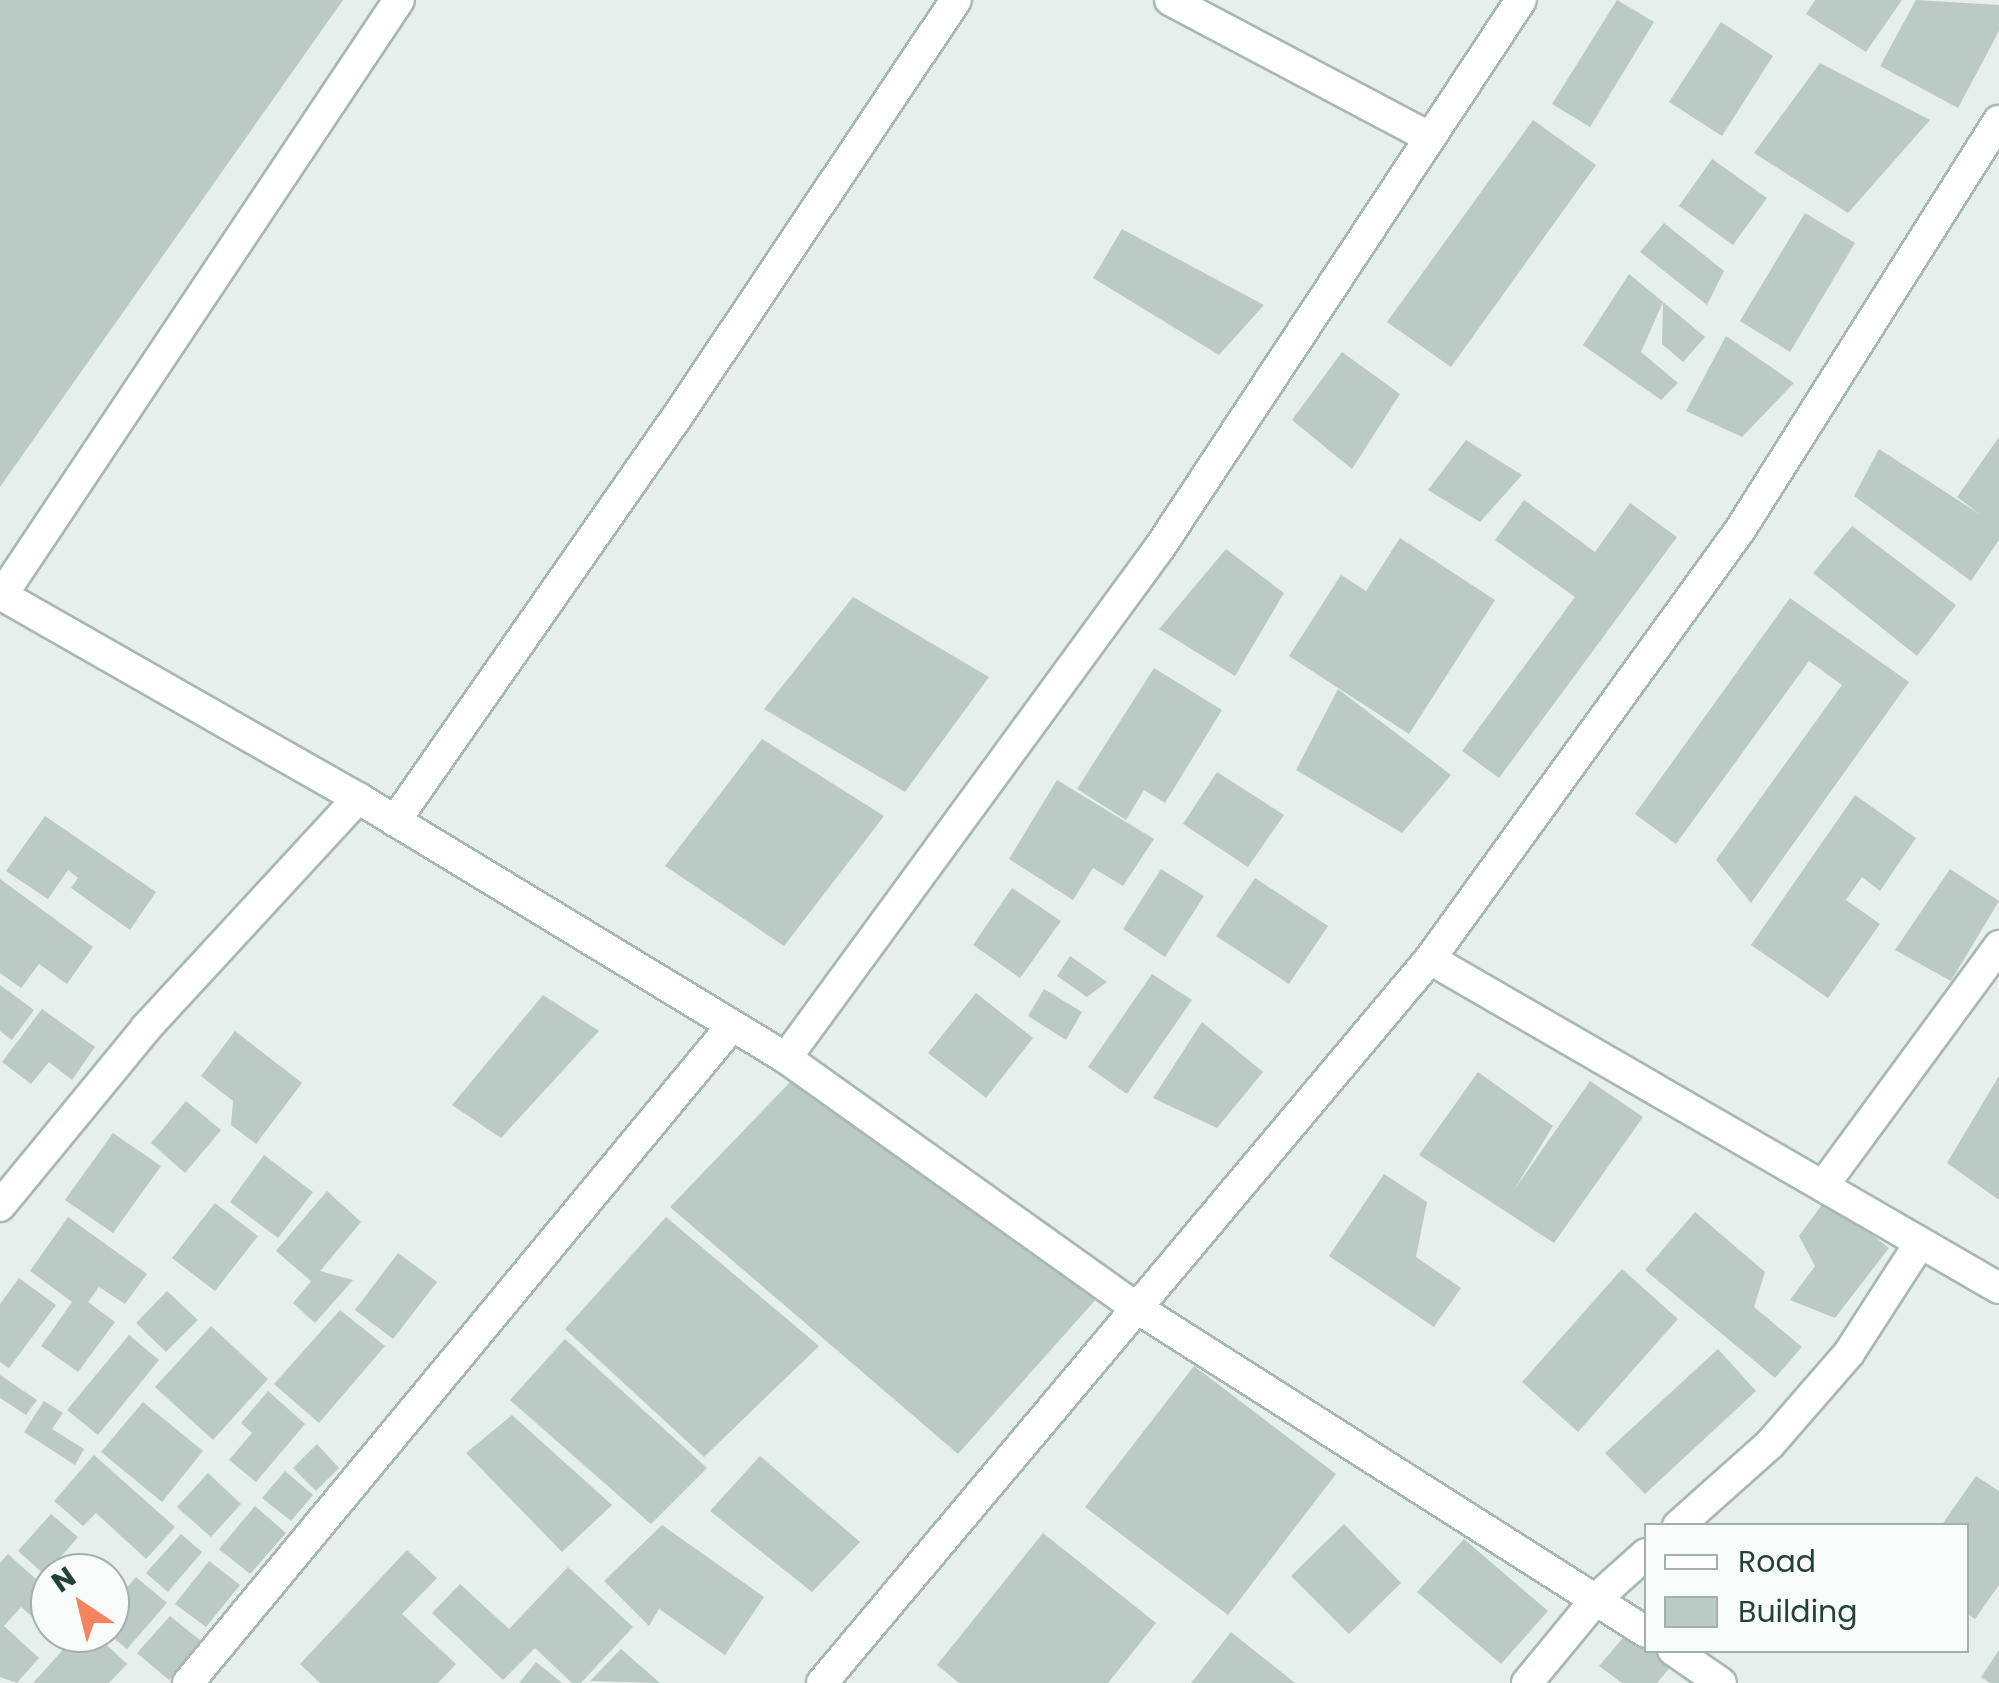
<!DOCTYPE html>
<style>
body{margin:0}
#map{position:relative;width:1999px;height:1683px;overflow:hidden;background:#e6efeb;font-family:Poppins,sans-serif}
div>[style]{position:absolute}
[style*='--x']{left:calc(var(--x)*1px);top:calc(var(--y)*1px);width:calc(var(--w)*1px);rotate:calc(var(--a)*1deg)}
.building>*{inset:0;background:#bbcac4}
.roads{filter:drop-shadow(2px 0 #a8b8b2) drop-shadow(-2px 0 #a8b8b2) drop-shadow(0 2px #a8b8b2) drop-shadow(0 -2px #a8b8b2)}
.minor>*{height:30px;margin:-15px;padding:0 15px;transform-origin:15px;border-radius:15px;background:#fff}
span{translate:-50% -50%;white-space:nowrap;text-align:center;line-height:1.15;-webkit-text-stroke:9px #f7fbf9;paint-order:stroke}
.legend{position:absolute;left:1644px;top:1523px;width:325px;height:130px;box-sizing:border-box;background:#f7fbf9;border:2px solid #a3b1ad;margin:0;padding:12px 18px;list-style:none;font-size:30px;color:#24423a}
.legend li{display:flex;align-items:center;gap:20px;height:50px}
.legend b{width:50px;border:2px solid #a3b1ad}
.north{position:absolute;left:30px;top:1553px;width:100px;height:100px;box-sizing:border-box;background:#f7fbf9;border:2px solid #a3b1ad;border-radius:50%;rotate:325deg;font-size:28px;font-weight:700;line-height:40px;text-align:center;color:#24423a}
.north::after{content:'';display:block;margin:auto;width:35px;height:45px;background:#f4845f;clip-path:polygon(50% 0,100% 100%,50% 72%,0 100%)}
</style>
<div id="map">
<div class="building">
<i style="clip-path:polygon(0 0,343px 0,0 487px)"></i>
<i style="clip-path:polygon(1617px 0,1654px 22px,1590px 127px,1552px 104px)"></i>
<i style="clip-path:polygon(1815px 0,1902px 0,1866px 52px,1806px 14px)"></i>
<i style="clip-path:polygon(1916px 0,1999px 5px,1999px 31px,1958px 108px,1880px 66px)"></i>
<i style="clip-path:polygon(1721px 22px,1773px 56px,1722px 136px,1669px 102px)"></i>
<i style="clip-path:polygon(1820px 63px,1930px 120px,1848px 213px,1754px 153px)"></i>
<i style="clip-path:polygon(1533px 120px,1596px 165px,1451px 367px,1387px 322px)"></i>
<i style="clip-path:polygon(1712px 159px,1767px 198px,1733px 245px,1679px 206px)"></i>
<i style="clip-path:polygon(1805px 213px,1855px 243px,1790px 352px,1740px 321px)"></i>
<i style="clip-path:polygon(1664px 223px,1724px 271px,1707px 305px,1640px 252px)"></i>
<i style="clip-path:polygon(1122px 229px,1264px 305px,1219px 355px,1093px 278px)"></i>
<i style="clip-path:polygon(1629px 274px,1663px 302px,1641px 352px,1678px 383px,1661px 400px,1583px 345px)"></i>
<i style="clip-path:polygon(1663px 302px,1705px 337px,1683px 362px,1662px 344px)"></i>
<i style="clip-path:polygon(1726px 336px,1794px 383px,1742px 437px,1686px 411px)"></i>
<i style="clip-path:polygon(1342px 352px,1400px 394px,1352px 469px,1292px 420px)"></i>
<i style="clip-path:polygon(1999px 437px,1999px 540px,1971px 581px,1854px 496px,1879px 449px,1981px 515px,1957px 497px)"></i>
<i style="clip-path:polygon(1466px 440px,1522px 475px,1480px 522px,1428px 490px)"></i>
<i style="clip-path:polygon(1524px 500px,1595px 552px,1630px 503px,1677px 537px,1499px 778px,1462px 751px,1575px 597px,1495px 540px)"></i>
<i style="clip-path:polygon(1852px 526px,1956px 605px,1917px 656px,1813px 573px)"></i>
<i style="clip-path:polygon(1400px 538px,1495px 600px,1409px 734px,1289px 656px,1341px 575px,1366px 591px)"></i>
<i style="clip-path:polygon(1226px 549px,1284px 593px,1235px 676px,1159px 629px)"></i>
<i style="clip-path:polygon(853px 597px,989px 677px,905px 792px,764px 709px)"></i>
<i style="clip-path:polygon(1790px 598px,1909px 682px,1751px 903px,1716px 860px,1842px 685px,1809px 661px,1676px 844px,1635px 814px)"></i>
<i style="clip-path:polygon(1154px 668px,1222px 710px,1165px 803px,1144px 790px,1126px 820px,1077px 789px)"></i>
<i style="clip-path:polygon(1338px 689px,1451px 775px,1402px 833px,1296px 770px)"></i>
<i style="clip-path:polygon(762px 739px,884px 816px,784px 946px,665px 866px)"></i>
<i style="clip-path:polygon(1217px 772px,1284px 815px,1248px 867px,1183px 824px)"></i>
<i style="clip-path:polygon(1057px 780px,1154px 839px,1123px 886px,1093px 868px,1073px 900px,1009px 859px)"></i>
<i style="clip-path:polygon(1855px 795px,1916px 838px,1880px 891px,1862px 877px,1846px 900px,1880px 924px,1828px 998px,1751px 945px)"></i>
<i style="clip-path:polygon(45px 816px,156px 892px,130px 930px,71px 888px,78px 878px,68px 870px,48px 899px,6px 871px)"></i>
<i style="clip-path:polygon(1161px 869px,1204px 896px,1165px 957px,1123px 929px)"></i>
<i style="clip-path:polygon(1950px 869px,1999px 901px,1951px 981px,1895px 950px)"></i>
<i style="clip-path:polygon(1255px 878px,1328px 926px,1289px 984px,1216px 936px)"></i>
<i style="clip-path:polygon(0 879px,93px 947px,67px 984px,39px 964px,21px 988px,0 973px)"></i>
<i style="clip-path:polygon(1012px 888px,1061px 921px,1020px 978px,973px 945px)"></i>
<i style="clip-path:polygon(1070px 956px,1107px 982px,1087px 997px,1057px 976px)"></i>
<i style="clip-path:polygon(1152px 974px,1192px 1000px,1127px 1094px,1088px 1067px)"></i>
<i style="clip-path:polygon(0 985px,34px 1010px,12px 1040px,0 1031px)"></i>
<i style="clip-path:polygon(1044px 989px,1082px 1012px,1066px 1040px,1028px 1016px)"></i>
<i style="clip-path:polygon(976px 993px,1033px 1038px,986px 1098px,928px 1053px)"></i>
<i style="clip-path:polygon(543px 995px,599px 1031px,501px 1138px,452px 1105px)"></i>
<i style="clip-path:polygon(42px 1009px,95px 1047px,72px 1080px,49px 1062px,31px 1084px,2px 1062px)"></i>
<i style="clip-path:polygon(1202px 1022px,1263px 1072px,1217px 1128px,1153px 1098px)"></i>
<i style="clip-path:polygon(235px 1031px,302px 1083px,256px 1144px,231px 1125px,233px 1101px,201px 1076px)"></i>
<i style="clip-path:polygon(1478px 1072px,1553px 1126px,1514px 1190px,1590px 1081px,1643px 1117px,1554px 1243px,1419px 1155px)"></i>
<i style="clip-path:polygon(1999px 1076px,1999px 1200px,1947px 1163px)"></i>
<i style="clip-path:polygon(793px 1079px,1098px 1297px,958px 1454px,670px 1207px)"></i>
<i style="clip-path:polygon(186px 1101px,221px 1130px,185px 1173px,151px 1143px)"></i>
<i style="clip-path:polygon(113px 1133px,161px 1166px,113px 1233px,65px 1200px)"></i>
<i style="clip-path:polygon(264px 1155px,313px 1192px,278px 1238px,230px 1202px)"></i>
<i style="clip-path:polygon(1384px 1174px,1427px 1202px,1416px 1257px,1461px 1288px,1434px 1327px,1329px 1256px)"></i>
<i style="clip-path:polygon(327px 1191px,361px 1222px,320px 1271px,353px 1280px,315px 1323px,293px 1303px,311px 1281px,276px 1251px)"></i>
<i style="clip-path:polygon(1826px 1199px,1889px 1248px,1835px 1318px,1790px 1300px,1815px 1266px,1799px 1236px)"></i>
<i style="clip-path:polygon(215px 1203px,258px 1236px,215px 1291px,172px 1258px)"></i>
<i style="clip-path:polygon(1695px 1212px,1765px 1272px,1754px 1307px,1802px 1347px,1775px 1378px,1645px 1270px)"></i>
<i style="clip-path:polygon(68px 1217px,147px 1274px,125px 1304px,99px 1287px,88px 1302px,115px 1322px,78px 1372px,41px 1346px,72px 1302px,30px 1271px)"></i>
<i style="clip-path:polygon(666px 1217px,819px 1346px,704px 1457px,565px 1329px)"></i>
<i style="clip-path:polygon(398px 1253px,437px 1282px,393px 1339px,355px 1310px)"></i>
<i style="clip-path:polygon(1622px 1269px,1678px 1319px,1578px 1432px,1522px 1382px)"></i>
<i style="clip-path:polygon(19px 1278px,56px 1305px,9px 1368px,0 1362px,0 1304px)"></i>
<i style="clip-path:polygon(167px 1291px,198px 1320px,166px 1352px,136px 1323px)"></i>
<i style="clip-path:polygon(340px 1310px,385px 1346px,319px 1423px,274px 1384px)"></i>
<i style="clip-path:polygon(211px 1326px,268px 1379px,213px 1440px,155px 1387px)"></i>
<i style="clip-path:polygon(129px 1335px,159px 1360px,98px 1435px,67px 1410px)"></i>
<i style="clip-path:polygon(565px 1339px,707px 1468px,651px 1524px,510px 1400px)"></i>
<i style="clip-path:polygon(1718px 1349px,1756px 1391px,1645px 1494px,1605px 1453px)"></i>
<i style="clip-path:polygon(1194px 1366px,1336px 1474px,1228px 1615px,1085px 1507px)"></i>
<i style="clip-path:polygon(0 1375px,37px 1400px,26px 1415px,0 1398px)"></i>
<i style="clip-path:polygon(268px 1391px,305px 1424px,256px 1482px,229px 1460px,252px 1433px,241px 1423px)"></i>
<i style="clip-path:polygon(44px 1401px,63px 1413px,52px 1429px,84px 1449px,75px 1465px,24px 1432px)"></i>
<i style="clip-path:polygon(143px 1402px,203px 1451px,162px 1502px,101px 1452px)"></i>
<i style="clip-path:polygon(512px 1415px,612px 1505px,562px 1552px,466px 1453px)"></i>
<i style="clip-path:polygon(317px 1444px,339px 1468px,316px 1491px,293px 1468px)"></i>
<i style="clip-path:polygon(94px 1455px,175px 1527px,146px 1559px,96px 1513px,83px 1526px,54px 1501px)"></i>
<i style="clip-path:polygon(760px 1456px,860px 1542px,812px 1592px,710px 1511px)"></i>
<i style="clip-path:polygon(285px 1471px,313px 1495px,291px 1521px,262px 1498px)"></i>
<i style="clip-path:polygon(208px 1473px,241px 1504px,211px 1537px,177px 1507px)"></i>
<i style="clip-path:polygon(1976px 1476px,1999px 1491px,1999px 1585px,1975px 1619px,1966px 1613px,1966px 1526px,1941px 1526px)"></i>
<i style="clip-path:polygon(255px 1506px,286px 1533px,250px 1574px,219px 1549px)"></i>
<i style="clip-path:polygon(51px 1514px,78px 1537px,45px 1575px,18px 1551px)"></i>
<i style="clip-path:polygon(1344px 1524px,1401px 1583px,1349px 1634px,1291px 1576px)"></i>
<i style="clip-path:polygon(662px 1525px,764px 1597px,725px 1655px,659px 1609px,649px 1626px,604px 1581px)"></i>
<i style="clip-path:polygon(1043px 1533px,1156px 1623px,1108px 1683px,959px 1683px,937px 1665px)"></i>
<i style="clip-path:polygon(181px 1534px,202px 1552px,168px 1592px,146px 1573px)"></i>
<i style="clip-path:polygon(1464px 1539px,1548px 1611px,1501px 1664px,1417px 1592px)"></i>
<i style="clip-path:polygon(407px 1550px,437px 1578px,402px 1614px,456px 1664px,438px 1683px,320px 1683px,300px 1664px)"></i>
<i style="clip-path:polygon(8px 1554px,50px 1592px,50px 1633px,60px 1633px,56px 1638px,21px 1607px,4px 1626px,39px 1658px,17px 1683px,0 1677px,0 1563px)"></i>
<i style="clip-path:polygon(209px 1561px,240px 1585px,206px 1627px,175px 1604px)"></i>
<i style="clip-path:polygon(568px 1567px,633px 1627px,581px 1683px,572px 1683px,535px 1648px,503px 1680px,432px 1613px,460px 1584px,509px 1629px)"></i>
<i style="clip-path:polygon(136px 1577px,167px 1603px,127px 1649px,110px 1635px,110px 1606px)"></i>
<i style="clip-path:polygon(170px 1616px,201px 1641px,169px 1680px,137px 1653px)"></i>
<i style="clip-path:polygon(1231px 1632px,1295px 1683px,1191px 1683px)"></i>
<i style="clip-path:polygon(1628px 1632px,1672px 1665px,1657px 1683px,1622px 1683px,1599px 1666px)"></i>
<i style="clip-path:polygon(78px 1633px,94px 1633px,127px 1664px,109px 1683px,33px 1683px)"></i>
<i style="clip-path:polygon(621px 1649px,660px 1683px,590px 1681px)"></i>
<i style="clip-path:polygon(1999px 1650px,1999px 1683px,1990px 1683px,1981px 1677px)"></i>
<i style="clip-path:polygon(536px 1662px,562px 1683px,519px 1683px)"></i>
</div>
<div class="roads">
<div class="minor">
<i style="--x:1170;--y:0;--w:293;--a:27.9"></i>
<i style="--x:0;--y:594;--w:412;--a:29.7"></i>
<i style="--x:358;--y:798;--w:501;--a:31.28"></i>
<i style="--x:786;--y:1058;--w:431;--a:35.5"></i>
<i style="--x:1137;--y:1308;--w:603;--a:32.48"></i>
<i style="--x:2;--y:595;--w:715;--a:-56.29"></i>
<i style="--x:395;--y:821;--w:489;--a:-55.1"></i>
<i style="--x:675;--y:420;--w:505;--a:-56.22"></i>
<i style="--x:1430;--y:959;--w:657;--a:30.04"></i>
<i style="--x:786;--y:1058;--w:633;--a:-53.8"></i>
<i style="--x:1160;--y:547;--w:655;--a:-56.58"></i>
<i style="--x:1823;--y:1186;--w:298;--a:-53.7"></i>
<i style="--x:0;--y:1206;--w:230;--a:-50.6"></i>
<i style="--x:146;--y:1028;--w:313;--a:-47.3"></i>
<i style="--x:1678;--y:1526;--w:123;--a:-41.7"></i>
<i style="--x:1770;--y:1444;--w:121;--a:-49"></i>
<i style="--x:1849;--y:1353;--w:131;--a:-57.2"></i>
<i style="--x:1673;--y:1650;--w:58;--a:34.5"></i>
<i style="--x:188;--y:1683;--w:850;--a:-50.39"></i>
<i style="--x:822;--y:1683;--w:945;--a:-49.98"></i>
<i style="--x:1430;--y:959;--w:529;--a:-54.15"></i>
<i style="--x:1740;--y:530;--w:484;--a:-57.7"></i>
<i style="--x:1527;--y:1683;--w:110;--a:-50.5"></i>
<i style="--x:1597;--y:1598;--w:66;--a:-41.9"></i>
</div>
</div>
<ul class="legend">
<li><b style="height:12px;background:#fff"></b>Road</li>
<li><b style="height:28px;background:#bbcac4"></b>Building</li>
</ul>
<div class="north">N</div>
</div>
